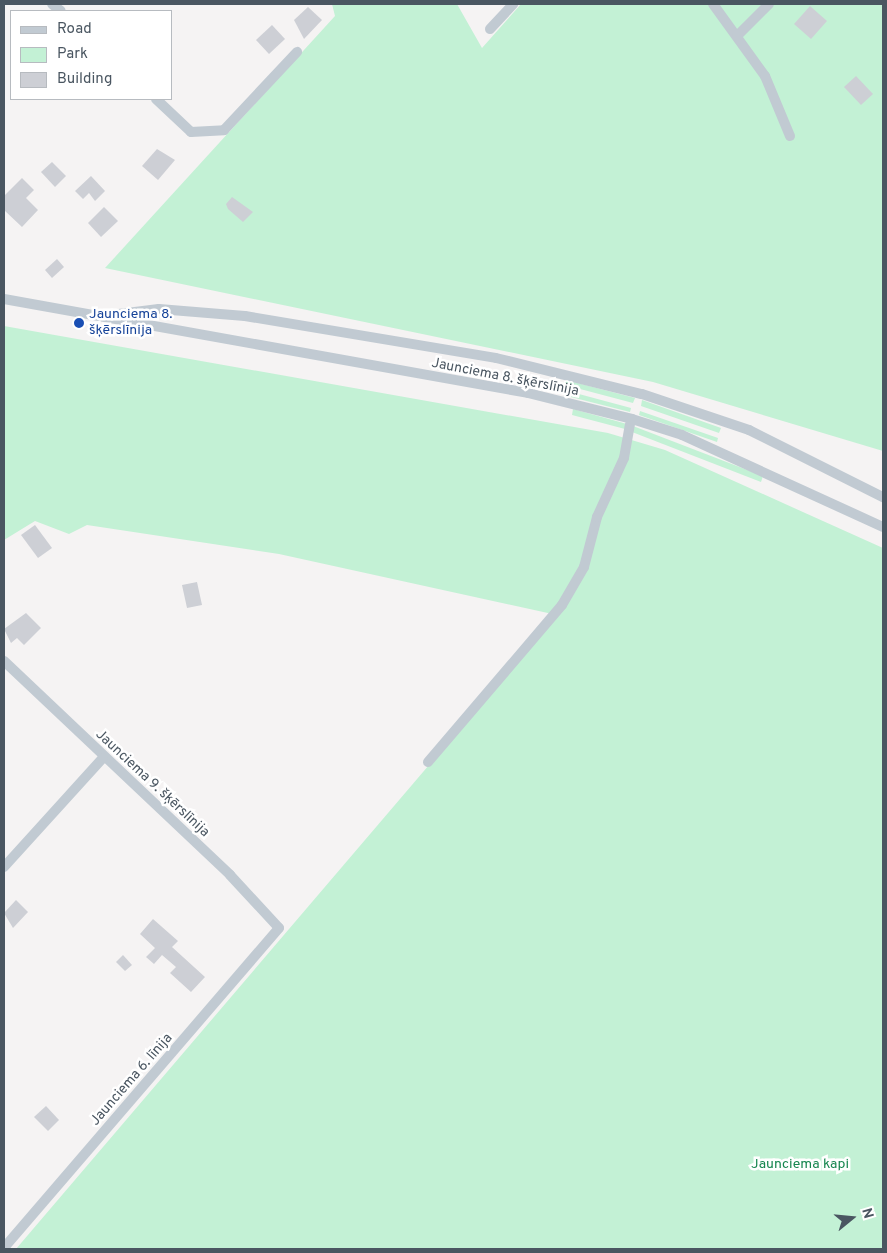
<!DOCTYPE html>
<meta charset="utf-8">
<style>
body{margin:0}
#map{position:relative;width:887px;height:1253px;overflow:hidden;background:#f5f3f3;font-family:Overpass,sans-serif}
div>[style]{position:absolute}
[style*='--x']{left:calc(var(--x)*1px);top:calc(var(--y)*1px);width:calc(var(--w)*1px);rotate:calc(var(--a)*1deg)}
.green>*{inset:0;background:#c3f1d5}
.building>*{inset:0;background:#cdcfd5}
.street>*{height:10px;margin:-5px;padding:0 5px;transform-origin:5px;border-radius:5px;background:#c1cad2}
.dots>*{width:14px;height:14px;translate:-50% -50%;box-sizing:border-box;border:2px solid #fff;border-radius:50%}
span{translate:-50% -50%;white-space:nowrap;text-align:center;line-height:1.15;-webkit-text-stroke:5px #fff;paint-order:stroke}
.transit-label{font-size:14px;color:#164399}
.left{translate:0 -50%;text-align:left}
.street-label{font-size:14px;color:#4a5661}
.park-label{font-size:14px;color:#17864f}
.frame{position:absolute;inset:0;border:5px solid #4a5661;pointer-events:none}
.legend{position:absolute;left:10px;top:10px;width:162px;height:90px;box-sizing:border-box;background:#fff;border:1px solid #b7bbc0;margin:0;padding:6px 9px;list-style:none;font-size:15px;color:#4a5661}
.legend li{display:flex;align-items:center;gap:10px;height:25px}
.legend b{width:25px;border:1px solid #b7bbc0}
.north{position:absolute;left:827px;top:1193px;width:50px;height:50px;-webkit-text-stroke:4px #fff;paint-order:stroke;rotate:73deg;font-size:14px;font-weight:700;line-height:20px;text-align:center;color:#4a5661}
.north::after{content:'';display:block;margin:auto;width:18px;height:22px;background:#4a5661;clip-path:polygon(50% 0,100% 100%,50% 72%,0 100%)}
</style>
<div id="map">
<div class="green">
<i style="clip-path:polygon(332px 4px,457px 4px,482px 48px,521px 4px,883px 4px,883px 451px,653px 382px,105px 268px,335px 16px)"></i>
<i style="clip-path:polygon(4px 326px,608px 433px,665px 450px,883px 548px,883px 1249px,16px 1249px,557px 615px,279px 554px,87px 525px,69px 534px,35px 521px,4px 540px)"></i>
<i style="clip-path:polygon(566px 380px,635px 398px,633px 403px,565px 385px)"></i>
<i style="clip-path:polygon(564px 390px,631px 408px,630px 412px,563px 395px)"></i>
<i style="clip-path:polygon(642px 400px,721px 428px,719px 433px,641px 406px)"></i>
<i style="clip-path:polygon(573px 409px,627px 424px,625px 429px,572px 415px)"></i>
<i style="clip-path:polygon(640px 411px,718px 438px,717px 442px,639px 415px)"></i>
<i style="clip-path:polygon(633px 426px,763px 476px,761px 482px,632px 432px)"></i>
</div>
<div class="building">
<i style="clip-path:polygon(810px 6px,827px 21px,811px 39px,794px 24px)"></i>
<i style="clip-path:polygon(308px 7px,322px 20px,304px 39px,294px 20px)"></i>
<i style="clip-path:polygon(272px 25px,285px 39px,269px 54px,256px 40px)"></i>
<i style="clip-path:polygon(856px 76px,873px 94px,861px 105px,844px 87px)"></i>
<i style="clip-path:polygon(157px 149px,175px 160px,158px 180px,142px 166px)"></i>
<i style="clip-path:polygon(52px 162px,66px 176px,55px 187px,41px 172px)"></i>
<i style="clip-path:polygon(91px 176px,105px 191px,95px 201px,89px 193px,83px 199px,75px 191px)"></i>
<i style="clip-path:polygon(22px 178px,34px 190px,26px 198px,38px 210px,22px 227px,4px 210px,4px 196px)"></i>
<i style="clip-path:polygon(232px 197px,253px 212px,243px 222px,228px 209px,226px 204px)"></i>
<i style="clip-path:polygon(104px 207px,118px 221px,101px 237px,88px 223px)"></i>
<i style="clip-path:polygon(57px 259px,64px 267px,52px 278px,45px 270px)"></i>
<i style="clip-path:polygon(35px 525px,52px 548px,38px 558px,21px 535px)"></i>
<i style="clip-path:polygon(197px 582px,202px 605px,187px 608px,182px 585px)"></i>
<i style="clip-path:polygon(26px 613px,41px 628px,24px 645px,17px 638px,11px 643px,4px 629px)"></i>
<i style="clip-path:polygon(16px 900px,28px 912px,13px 928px,4px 913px)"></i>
<i style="clip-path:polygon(153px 919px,178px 941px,172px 947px,205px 977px,191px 992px,170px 973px,176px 967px,162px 955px,154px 964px,146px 957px,155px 948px,140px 934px)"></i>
<i style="clip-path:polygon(123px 955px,132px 965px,125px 971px,116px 962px)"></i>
<i style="clip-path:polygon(46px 1106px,59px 1120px,48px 1131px,34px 1117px)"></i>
</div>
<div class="street">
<i style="--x:52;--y:4;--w:11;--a:38"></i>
<i style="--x:713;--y:4;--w:89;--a:54.2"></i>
<i style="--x:765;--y:76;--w:65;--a:67.4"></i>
<i style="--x:490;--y:29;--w:34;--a:-47"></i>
<i style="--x:737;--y:36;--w:45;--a:-45"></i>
<i style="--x:156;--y:99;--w:48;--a:43.3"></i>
<i style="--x:191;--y:132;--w:33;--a:-3"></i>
<i style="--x:224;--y:130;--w:107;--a:-46.9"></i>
<i style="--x:4;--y:299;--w:532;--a:10.17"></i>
<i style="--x:528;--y:393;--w:107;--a:14"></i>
<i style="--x:632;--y:419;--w:52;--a:17.7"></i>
<i style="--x:682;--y:435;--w:221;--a:24.6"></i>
<i style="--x:111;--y:315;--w:48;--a:-7.1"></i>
<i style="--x:159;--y:309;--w:86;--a:4.7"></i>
<i style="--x:245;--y:316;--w:254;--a:9.5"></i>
<i style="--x:496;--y:358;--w:150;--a:13.9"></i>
<i style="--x:642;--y:394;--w:113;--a:18.6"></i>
<i style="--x:749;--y:430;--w:150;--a:26.6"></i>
<i style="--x:4;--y:661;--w:311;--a:43.4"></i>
<i style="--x:230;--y:875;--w:72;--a:47.2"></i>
<i style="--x:279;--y:928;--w:422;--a:130.7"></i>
<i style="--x:428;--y:762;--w:206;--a:-49.5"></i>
<i style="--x:562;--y:605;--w:44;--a:-59.9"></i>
<i style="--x:584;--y:567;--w:52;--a:-75.4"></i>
<i style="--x:597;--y:517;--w:65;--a:-65.4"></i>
<i style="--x:624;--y:458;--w:34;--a:-80"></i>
<i style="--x:4;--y:867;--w:147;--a:-47.8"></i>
</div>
<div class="dots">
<i style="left:79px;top:323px;background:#1a4fb4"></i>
</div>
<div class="transit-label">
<span class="left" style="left:89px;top:323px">Jaunciema 8.<br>šķērslīnija</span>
</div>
<div class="street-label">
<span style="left:505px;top:378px;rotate:11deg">Jaunciema 8. šķērslīnija</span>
<span style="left:152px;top:784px;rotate:43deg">Jaunciema 9. šķērslīnija</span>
<span style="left:132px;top:1080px;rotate:-49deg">Jaunciema 6. līnija</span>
</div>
<div class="park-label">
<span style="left:800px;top:1165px">Jaunciema kapi</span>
</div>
<div class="frame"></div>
<ul class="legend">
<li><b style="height:6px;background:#c1cad2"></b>Road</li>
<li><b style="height:14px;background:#c3f1d5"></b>Park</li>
<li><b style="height:14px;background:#cdcfd5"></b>Building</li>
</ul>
<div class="north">N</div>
</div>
